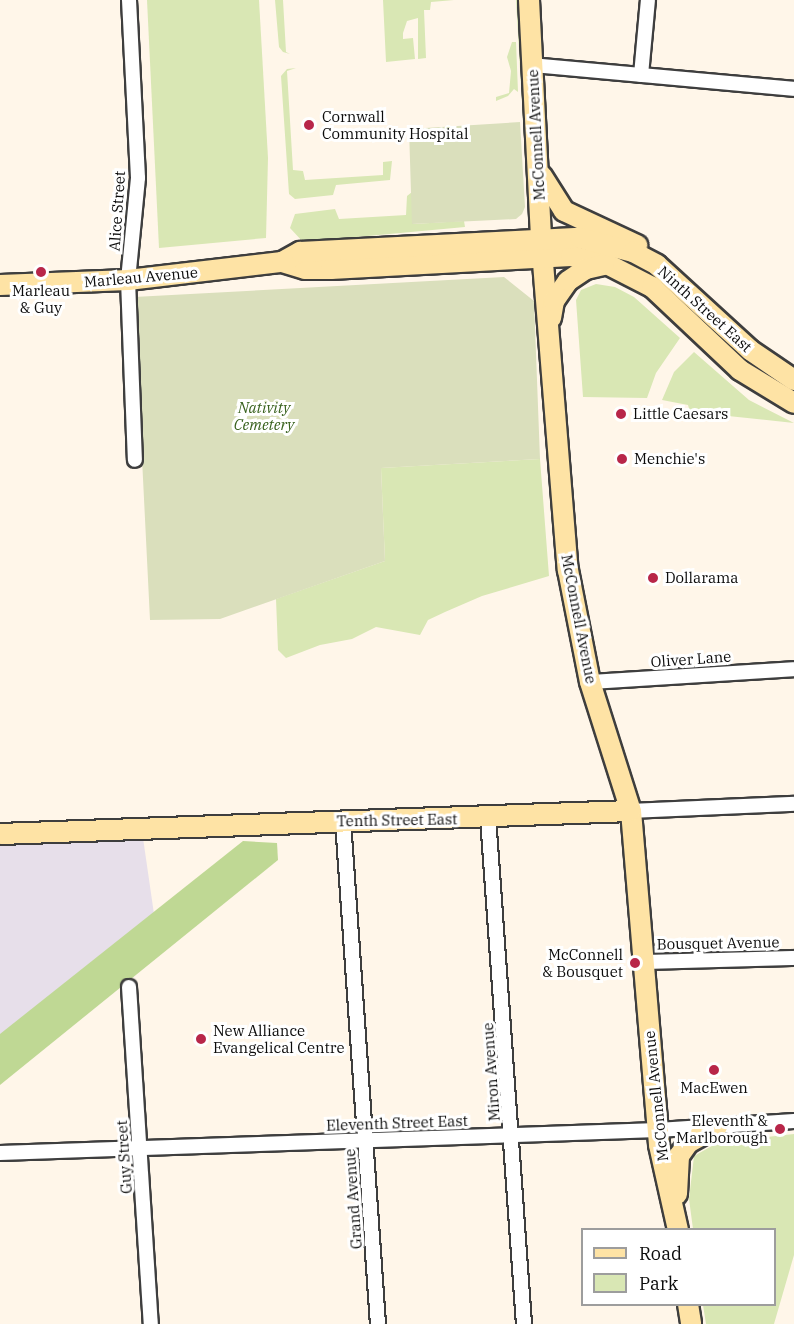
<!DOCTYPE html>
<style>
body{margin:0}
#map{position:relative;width:794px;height:1324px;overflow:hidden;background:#fff6e9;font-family:"IBM Plex Serif",serif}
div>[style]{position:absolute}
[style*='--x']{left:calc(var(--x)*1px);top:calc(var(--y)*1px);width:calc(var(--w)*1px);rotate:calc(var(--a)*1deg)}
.industrial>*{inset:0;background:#e7dfea}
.green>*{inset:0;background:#d9e7b4}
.forest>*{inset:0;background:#bfd894}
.cemetery>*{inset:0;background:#dadfbc}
.roads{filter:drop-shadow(2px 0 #3e3e3e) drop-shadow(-2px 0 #3e3e3e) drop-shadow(0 2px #3e3e3e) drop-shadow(0 -2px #3e3e3e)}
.street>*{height:14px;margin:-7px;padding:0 7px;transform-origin:7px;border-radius:7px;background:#fff}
.secondary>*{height:20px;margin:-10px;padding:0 10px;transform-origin:10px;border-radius:10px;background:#fee3a5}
.dots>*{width:16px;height:16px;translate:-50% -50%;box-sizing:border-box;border:3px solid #fff;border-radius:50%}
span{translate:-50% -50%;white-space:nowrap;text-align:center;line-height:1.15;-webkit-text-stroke:6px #fff;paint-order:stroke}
.poi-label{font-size:15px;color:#0b0b0b}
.left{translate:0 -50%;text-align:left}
.right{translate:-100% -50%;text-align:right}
.street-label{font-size:15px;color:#0b0b0b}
.park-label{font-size:15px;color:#38611d;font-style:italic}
.legend{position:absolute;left:581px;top:1228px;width:195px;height:78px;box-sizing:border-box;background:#fff;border:2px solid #9d9d9d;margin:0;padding:8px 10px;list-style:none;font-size:18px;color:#0b0b0b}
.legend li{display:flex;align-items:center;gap:12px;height:30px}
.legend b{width:30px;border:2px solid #9d9d9d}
</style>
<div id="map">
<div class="industrial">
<i style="clip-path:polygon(143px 838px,154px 914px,0 1035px,0 844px)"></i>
</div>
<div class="green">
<i style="clip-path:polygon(147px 0,259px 0,268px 158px,266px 238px,159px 248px)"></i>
<i style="clip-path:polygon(275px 0,283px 0,286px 52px,290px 54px,283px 52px,279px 47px)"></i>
<i style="clip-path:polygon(383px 0,454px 0,431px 2px,430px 10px,424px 10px,426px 58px,418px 59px,418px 18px,407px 21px,403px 33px,403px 39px,413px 38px,415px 59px,386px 62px)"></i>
<i style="clip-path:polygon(516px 0,519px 0,528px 207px)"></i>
<i style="clip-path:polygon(512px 42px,516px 42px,518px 92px,514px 89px,508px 96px,496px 101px,496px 97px,509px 93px,511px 71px,507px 57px)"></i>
<i style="clip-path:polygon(296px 68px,287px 71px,293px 170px,303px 171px,305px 180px,383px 175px,383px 162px,392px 161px,390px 180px,336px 185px,333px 195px,295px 199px,289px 194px,281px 76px,287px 69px)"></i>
<i style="clip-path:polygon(412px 192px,413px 224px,464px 221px,465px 227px,303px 242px,290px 228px,295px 214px,335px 209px,339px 219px,406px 215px,407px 196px)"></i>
<i style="clip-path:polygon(596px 284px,615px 287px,634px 297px,680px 338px,656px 373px,647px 398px,583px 397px,576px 300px,581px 290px)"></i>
<i style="clip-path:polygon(694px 352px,749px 400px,794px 423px,690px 412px,688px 405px,662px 400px,674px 372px)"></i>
<i style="clip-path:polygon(540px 459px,549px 576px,482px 596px,445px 612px,428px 620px,420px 635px,376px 627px,352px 639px,320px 645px,286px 658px,278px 650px,276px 599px,385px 561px,381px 468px)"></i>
<i style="clip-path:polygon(794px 1134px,794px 1255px,774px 1324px,706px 1324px,703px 1305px,774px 1304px,774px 1230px,693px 1229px,689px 1199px,694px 1156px,719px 1142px)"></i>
</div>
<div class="forest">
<i style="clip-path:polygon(243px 841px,277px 843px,278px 860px,0 1085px,0 1034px)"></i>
</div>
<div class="cemetery">
<i style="clip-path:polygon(520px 122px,525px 207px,522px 214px,516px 219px,412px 224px,409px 129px)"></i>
<i style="clip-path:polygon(504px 277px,534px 301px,540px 459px,381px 468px,385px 561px,220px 619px,150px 620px,134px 297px)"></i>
</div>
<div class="roads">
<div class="street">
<i style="--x:129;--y:0;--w:178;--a:87.1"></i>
<i style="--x:138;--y:178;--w:102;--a:95.6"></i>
<i style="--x:128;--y:280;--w:180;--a:87.8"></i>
<i style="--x:532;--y:65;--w:263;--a:5.2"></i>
<i style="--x:641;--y:75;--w:75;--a:-84.7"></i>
<i style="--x:590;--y:682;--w:204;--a:-3.6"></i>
<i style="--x:631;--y:811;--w:163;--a:-2.5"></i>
<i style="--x:488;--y:817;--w:508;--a:85.94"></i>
<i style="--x:343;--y:821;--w:504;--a:86.02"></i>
<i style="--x:643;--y:962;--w:151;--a:-1.5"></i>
<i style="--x:129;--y:987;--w:338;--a:86.3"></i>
<i style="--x:0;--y:1153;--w:658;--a:-2"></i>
<i style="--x:658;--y:1130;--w:136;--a:-3.8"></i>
</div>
<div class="secondary">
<i style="--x:529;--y:0;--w:238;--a:87.1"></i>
<i style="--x:541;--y:238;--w:333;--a:85.4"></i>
<i style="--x:568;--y:570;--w:114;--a:78.9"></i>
<i style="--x:590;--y:682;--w:135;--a:72.4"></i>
<i style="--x:631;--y:811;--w:335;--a:85.2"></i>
<i style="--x:659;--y:1145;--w:87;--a:77.4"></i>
<i style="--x:542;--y:176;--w:41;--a:57.8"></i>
<i style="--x:564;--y:211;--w:81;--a:25"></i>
<i style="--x:282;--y:262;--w:24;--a:17"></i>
<i style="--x:305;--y:269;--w:26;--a:0"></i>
<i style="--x:331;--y:269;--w:240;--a:-3.1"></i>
<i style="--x:571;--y:256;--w:37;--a:13"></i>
<i style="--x:607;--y:264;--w:51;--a:27.1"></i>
<i style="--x:652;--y:287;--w:121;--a:43.3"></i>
<i style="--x:740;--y:370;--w:63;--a:31.4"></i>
<i style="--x:0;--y:285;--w:128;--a:-2.2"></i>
<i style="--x:128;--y:280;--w:155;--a:-6.7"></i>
<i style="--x:282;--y:262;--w:21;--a:-29"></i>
<i style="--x:300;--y:252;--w:280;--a:-2.9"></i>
<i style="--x:580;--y:238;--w:55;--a:14.8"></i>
<i style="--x:633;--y:252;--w:27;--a:28"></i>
<i style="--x:657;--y:265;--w:126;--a:42.4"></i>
<i style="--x:750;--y:350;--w:53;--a:34.3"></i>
<i style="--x:551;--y:318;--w:17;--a:-80"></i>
<i style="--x:554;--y:301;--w:24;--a:-55"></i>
<i style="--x:568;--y:281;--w:22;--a:-34"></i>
<i style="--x:586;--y:269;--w:18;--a:-13"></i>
<i style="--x:0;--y:834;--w:631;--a:-2.09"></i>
<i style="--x:677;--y:1194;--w:38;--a:-87"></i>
<i style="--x:679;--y:1156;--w:16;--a:-55"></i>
<i style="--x:688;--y:1143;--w:33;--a:-29"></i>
<i style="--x:688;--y:1304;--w:20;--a:81"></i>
</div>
</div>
<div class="dots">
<i style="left:309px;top:125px;background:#b82649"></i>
<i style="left:41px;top:272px;background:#b82649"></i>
<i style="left:621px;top:414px;background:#b82649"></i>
<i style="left:622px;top:459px;background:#b82649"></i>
<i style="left:653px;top:578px;background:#b82649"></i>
<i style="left:635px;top:963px;background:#b82649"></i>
<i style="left:201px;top:1039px;background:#b82649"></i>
<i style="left:714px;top:1070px;background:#b82649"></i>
<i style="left:780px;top:1129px;background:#b82649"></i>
</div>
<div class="poi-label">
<span class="left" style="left:322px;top:125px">Cornwall<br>Community Hospital</span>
<span style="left:41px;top:299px">Marleau<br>&amp; Guy</span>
<span class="left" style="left:633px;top:414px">Little Caesars</span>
<span class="left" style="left:634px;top:459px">Menchie's</span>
<span class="left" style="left:665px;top:578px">Dollarama</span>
<span class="right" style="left:623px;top:963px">McConnell<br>&amp; Bousquet</span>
<span class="left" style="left:213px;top:1039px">New Alliance<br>Evangelical Centre</span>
<span style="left:714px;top:1088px">MacEwen</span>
<span class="right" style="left:768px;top:1129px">Eleventh &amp;<br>Marlborough</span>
</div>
<div class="street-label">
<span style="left:536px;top:135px;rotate:-93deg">McConnell Avenue</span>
<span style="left:117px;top:211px;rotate:-86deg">Alice Street</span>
<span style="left:141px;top:277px;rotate:-5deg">Marleau Avenue</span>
<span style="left:705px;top:309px;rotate:42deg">Ninth Street East</span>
<span style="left:579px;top:619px;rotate:79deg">McConnell Avenue</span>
<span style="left:691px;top:659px;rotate:-4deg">Oliver Lane</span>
<span style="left:397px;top:820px;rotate:-1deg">Tenth Street East</span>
<span style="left:718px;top:943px;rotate:-1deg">Bousquet Avenue</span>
<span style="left:491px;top:1072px;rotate:-94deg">Miron Avenue</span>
<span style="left:656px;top:1096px;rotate:-96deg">McConnell Avenue</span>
<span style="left:397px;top:1123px;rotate:-2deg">Eleventh Street East</span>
<span style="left:124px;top:1157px;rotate:-94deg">Guy Street</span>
<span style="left:353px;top:1199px;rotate:-94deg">Grand Avenue</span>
</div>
<div class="park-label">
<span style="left:264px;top:416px">Nativity<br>Cemetery</span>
</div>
<ul class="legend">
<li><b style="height:8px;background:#fee3a5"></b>Road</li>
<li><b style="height:16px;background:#d9e7b4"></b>Park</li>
</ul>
</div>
